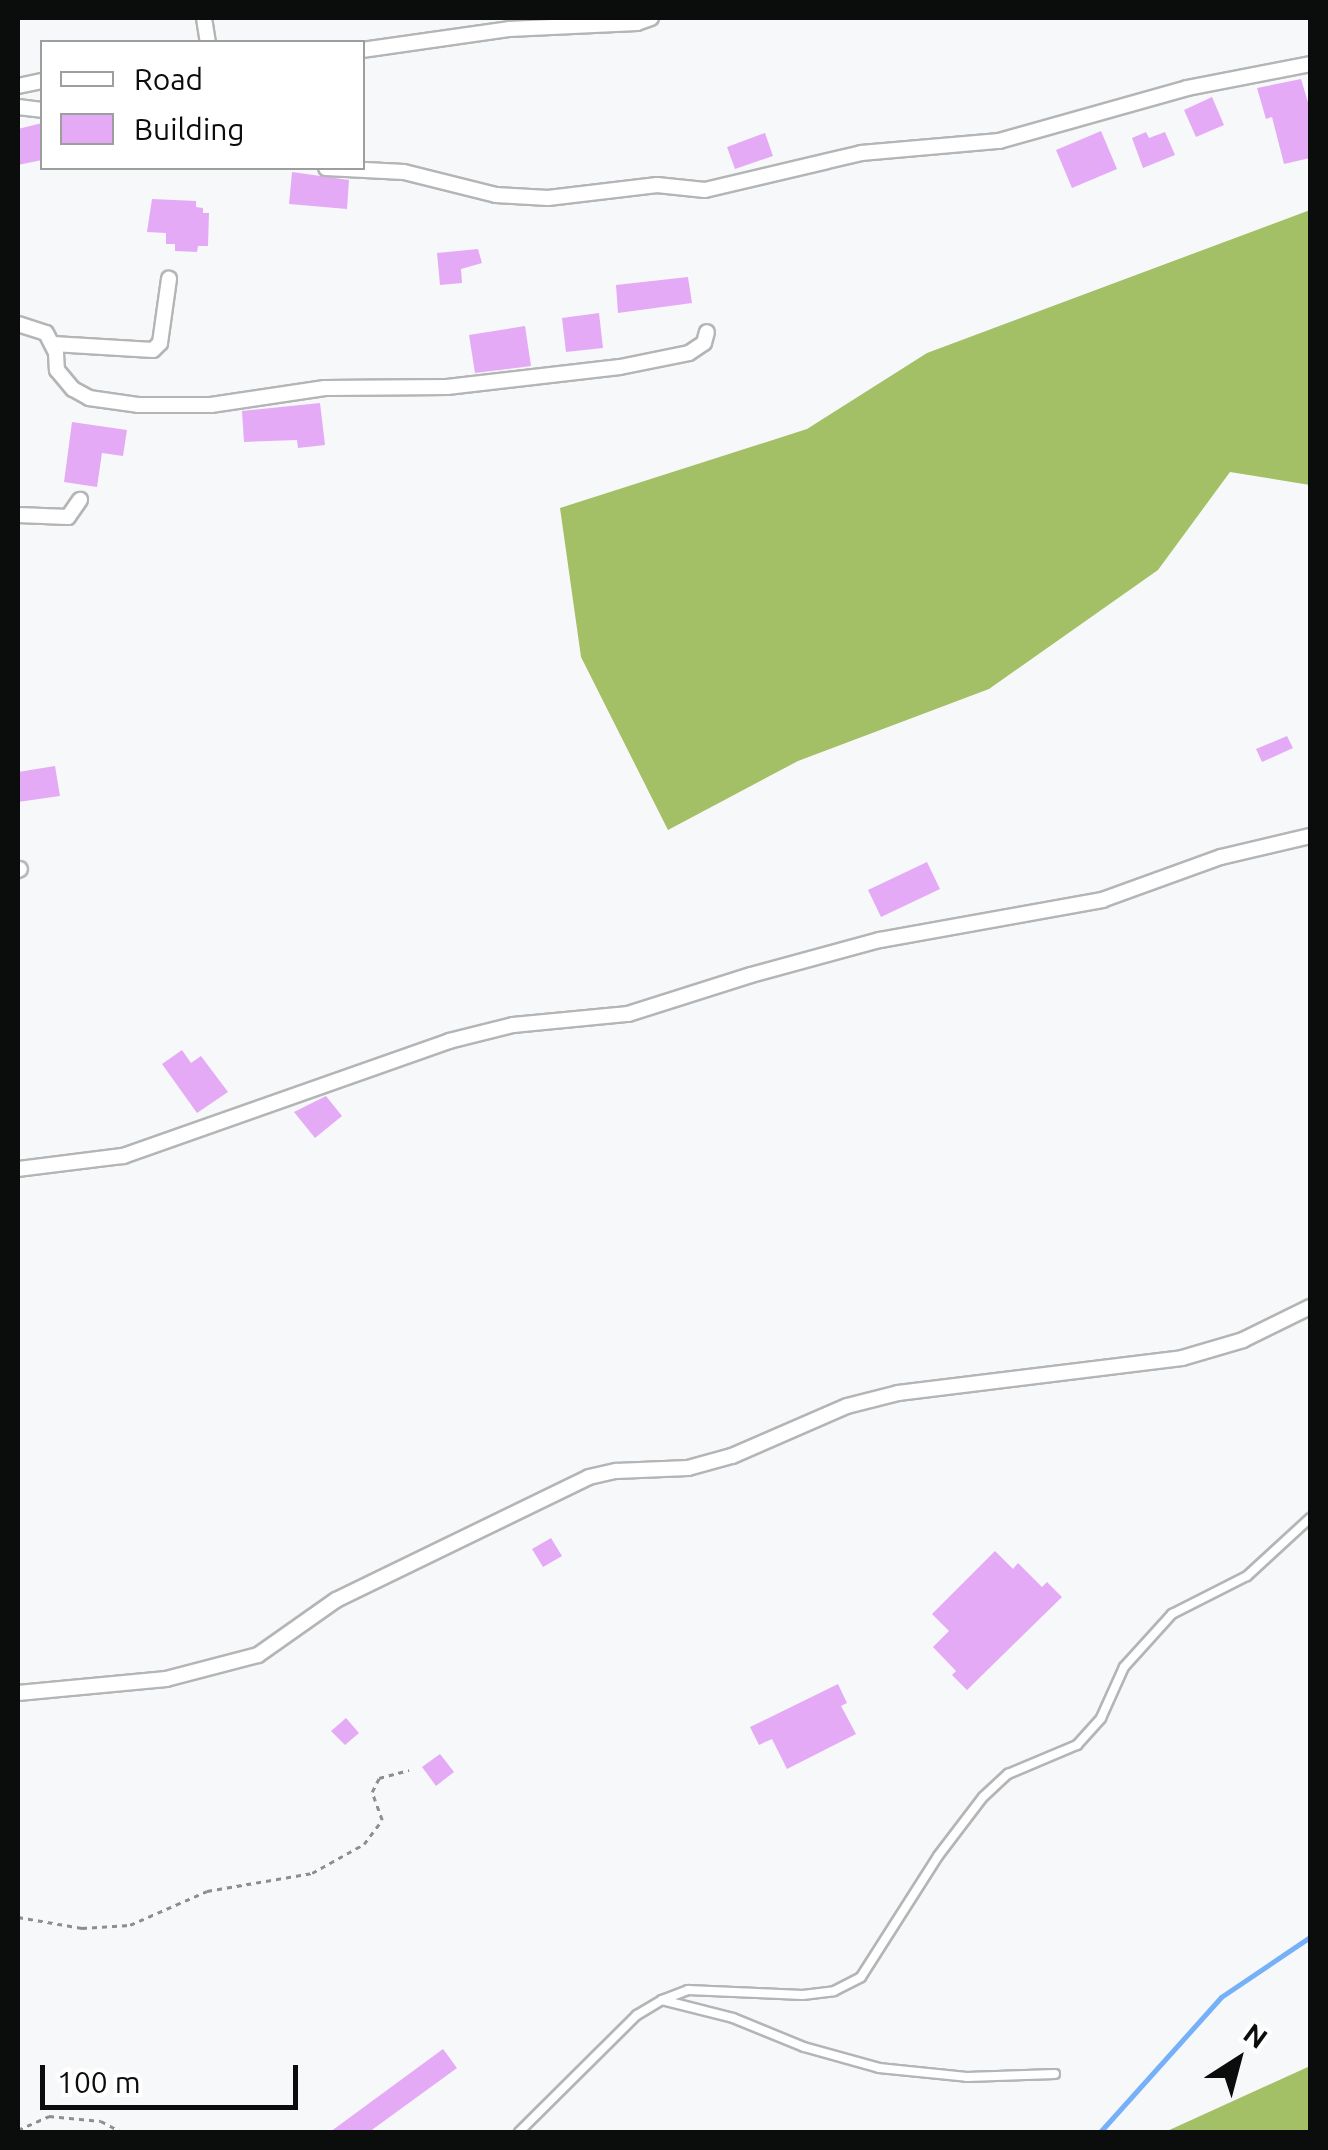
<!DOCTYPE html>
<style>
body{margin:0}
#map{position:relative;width:1328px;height:2150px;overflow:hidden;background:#f7f8fa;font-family:Ubuntu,sans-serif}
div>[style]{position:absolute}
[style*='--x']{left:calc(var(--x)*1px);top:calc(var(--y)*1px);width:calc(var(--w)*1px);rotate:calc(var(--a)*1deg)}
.forest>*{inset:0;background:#a4c066}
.stream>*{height:5px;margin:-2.5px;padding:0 2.5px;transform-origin:2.5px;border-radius:2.5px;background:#76b0f8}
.building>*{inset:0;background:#e5aaf6}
.path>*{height:2.5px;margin-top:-1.25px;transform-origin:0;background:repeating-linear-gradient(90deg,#8d8e8f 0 5px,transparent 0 10px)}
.roads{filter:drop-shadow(2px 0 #b4b5b7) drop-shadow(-2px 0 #b4b5b7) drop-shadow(0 2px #b4b5b7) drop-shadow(0 -2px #b4b5b7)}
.service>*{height:8px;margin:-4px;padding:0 4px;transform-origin:4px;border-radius:4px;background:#fff}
.minor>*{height:14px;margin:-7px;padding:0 7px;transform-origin:7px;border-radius:7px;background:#fff}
span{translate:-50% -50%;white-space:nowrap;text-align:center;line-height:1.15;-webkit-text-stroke:8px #fff;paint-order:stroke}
.frame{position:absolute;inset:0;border:20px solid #0b0c0c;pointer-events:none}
.legend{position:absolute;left:40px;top:40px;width:325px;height:130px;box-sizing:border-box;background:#fff;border:2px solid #9d9e9e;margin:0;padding:12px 18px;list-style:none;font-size:30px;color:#0b0c0c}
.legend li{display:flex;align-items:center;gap:20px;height:50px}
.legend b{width:50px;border:2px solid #9d9e9e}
.north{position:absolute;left:1188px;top:2010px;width:100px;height:100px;-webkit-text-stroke:8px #fff;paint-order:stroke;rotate:36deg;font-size:28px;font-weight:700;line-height:40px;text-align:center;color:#0b0c0c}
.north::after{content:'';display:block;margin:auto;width:35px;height:45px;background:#0b0c0c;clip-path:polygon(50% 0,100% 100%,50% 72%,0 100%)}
.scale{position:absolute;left:40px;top:2065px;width:258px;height:45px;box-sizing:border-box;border:5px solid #0b0c0c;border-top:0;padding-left:12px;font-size:30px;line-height:35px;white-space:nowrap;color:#0b0c0c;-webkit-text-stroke:8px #fff;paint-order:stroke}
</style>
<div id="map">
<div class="forest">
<i style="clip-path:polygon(1310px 210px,1310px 485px,1230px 472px,1158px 570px,989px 689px,798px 761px,668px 830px,581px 657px,560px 508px,807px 429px,927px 353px)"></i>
<i style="clip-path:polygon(1310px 2066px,1310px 2132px,1165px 2132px)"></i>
</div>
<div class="stream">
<i style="--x:1100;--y:2132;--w:181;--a:-48.1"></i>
<i style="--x:1221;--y:1997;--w:107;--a:-34"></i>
</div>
<div class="building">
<i style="clip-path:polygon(1301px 79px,1310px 109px,1310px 158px,1284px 164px,1272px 117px,1266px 119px,1257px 88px)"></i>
<i style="clip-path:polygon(1212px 97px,1224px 125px,1196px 137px,1184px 110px)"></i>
<i style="clip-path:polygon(42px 123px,42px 160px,18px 165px,18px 129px)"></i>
<i style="clip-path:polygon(1101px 131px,1117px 169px,1072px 188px,1056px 150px)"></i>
<i style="clip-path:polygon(1146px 132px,1149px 138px,1165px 132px,1175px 155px,1143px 168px,1132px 138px)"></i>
<i style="clip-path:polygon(765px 133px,773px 156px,735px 169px,727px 147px)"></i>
<i style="clip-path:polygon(292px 172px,349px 180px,347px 209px,289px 204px)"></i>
<i style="clip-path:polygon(152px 199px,196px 201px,196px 207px,203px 208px,203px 213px,209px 213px,208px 246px,198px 246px,197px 252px,175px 251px,175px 244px,166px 244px,166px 233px,147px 232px)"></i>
<i style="clip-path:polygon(478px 249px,482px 263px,461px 269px,462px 283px,440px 285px,437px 253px)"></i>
<i style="clip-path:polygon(688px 277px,692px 303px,618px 313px,616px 285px)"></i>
<i style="clip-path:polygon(599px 313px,603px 348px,566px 352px,562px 318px)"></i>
<i style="clip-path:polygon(525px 326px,531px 366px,475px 373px,469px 335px)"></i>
<i style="clip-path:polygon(320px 403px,325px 445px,298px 448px,297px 440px,244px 442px,242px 411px)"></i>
<i style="clip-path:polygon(72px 422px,127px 430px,123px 456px,102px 453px,97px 487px,64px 482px)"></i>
<i style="clip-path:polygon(1287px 736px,1293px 748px,1262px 762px,1256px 749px)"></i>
<i style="clip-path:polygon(55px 766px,60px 796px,18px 802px,18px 772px)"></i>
<i style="clip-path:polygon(927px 862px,940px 889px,881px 917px,868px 890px)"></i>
<i style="clip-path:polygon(182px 1050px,191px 1063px,201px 1056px,228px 1092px,197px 1113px,162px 1064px)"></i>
<i style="clip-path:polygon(326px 1096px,342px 1116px,315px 1138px,294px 1112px)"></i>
<i style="clip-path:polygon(551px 1538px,562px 1556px,543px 1567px,532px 1549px)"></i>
<i style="clip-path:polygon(995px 1551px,1013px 1569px,1018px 1563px,1042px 1587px,1047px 1582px,1062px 1597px,967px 1690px,952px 1675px,956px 1671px,933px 1647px,949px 1631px,932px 1614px)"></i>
<i style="clip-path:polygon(838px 1684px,847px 1703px,841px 1706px,856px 1734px,787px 1769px,772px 1739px,759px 1745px,750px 1727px)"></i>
<i style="clip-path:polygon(346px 1718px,359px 1733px,345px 1745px,331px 1731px)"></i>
<i style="clip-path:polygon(440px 1754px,454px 1772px,436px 1786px,422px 1767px)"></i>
<i style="clip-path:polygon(443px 2049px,457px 2068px,369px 2132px,330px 2132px)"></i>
</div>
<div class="path">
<i style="--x:18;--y:1917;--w:65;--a:9.8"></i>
<i style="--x:82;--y:1928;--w:48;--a:-3.6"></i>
<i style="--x:130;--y:1925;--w:84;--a:-23.8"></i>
<i style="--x:207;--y:1891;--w:107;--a:-9.7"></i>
<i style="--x:312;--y:1873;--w:60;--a:-29.1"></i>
<i style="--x:364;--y:1844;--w:30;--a:-53"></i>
<i style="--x:382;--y:1820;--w:30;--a:-110"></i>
<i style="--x:372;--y:1792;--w:16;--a:-63"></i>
<i style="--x:379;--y:1778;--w:31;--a:-15"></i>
<i style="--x:18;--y:2130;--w:34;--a:-24"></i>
<i style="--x:49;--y:2116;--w:52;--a:5.5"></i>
<i style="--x:101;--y:2121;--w:24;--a:28"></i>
</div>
<div class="roads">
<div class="service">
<i style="--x:662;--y:2000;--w:73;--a:14.2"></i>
<i style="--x:733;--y:2018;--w:77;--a:22.2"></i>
<i style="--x:804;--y:2047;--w:78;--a:15.6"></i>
<i style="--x:879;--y:2068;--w:88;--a:5.8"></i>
<i style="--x:967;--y:2077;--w:88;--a:-2"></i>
<i style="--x:519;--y:2132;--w:166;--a:-44.8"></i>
<i style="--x:637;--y:2015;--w:29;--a:-31"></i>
<i style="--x:662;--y:2000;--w:28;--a:-21"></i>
<i style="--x:688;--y:1990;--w:115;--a:2.5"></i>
<i style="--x:803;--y:1995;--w:31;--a:-7"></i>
<i style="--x:834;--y:1991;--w:30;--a:-27"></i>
<i style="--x:861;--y:1977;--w:143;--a:-57.5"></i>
<i style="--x:938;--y:1856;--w:74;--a:-52.7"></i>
<i style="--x:983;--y:1797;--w:34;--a:-43"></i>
<i style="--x:1008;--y:1774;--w:75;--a:-22.8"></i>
<i style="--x:1077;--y:1745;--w:36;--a:-48"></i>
<i style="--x:1101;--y:1718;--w:56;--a:-65.7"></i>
<i style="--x:1124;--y:1667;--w:72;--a:-47.8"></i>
<i style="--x:1172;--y:1614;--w:84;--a:-26.9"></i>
<i style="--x:1247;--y:1576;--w:86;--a:-42.6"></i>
</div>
<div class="minor">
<i style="--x:204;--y:18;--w:24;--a:81"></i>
<i style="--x:362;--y:50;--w:148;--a:-8.1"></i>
<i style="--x:509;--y:29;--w:128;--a:-2.7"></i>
<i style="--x:637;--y:23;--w:15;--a:-20"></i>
<i style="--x:18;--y:86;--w:25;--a:-12"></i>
<i style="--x:18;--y:107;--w:24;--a:7"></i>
<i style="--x:326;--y:168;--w:78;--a:2.9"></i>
<i style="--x:404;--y:172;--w:95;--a:14"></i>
<i style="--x:496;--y:195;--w:52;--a:3.3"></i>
<i style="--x:548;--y:198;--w:110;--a:-6.8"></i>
<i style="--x:657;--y:185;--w:48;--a:5.9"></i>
<i style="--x:705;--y:190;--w:160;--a:-13.3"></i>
<i style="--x:861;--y:153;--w:139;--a:-5"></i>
<i style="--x:999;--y:141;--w:195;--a:-15.7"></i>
<i style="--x:1187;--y:88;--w:125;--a:-11"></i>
<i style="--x:18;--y:324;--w:29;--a:18"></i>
<i style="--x:46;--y:333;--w:22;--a:63"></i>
<i style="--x:56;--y:353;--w:17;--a:87"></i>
<i style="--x:57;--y:370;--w:25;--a:50"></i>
<i style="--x:73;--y:389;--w:18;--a:29"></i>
<i style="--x:89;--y:398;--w:49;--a:8.1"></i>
<i style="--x:138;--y:405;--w:73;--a:0"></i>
<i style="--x:211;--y:405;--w:115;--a:-8.5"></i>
<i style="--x:325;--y:388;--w:122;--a:-0.5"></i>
<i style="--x:447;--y:387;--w:174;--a:-6.6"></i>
<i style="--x:620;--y:367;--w:70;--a:-11.5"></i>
<i style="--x:689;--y:353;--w:18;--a:-34"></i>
<i style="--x:704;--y:343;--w:11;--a:-75"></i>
<i style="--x:53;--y:344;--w:100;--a:3.4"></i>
<i style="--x:153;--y:350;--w:10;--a:-45"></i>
<i style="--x:160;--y:343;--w:65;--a:-82"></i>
<i style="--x:18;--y:515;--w:50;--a:2.3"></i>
<i style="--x:68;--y:517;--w:21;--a:-55"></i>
<i style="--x:18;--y:870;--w:2;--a:-27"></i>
<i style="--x:18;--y:1169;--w:106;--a:-7.1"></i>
<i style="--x:123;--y:1156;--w:346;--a:-19.4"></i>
<i style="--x:449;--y:1041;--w:66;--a:-14"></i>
<i style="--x:513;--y:1025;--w:116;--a:-5.5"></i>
<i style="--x:628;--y:1014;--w:129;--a:-17.6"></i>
<i style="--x:751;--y:975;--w:134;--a:-15.2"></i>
<i style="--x:880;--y:940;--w:226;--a:-10.2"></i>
<i style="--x:1102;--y:900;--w:127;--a:-19.9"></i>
<i style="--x:1221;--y:857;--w:91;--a:-13.3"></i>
<i style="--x:18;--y:1693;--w:149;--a:-5.4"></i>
<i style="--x:166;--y:1679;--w:95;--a:-14.6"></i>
<i style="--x:258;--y:1655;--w:95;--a:-35.2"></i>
<i style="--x:336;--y:1600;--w:281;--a:-25.9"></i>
<i style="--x:589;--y:1477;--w:28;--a:-13"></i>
<i style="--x:616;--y:1471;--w:72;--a:-2.4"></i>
<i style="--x:688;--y:1468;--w:46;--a:-15.3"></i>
<i style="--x:732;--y:1456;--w:125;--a:-23.5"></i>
<i style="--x:847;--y:1406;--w:53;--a:-14.3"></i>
<i style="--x:898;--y:1393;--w:286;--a:-7"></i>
<i style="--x:1182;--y:1358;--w:64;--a:-16.4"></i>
<i style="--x:1243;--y:1340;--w:75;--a:-26.2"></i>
</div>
</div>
<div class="frame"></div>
<ul class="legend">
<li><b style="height:12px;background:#fff"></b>Road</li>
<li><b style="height:28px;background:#e5aaf6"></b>Building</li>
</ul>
<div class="north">N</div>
<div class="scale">100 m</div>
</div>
